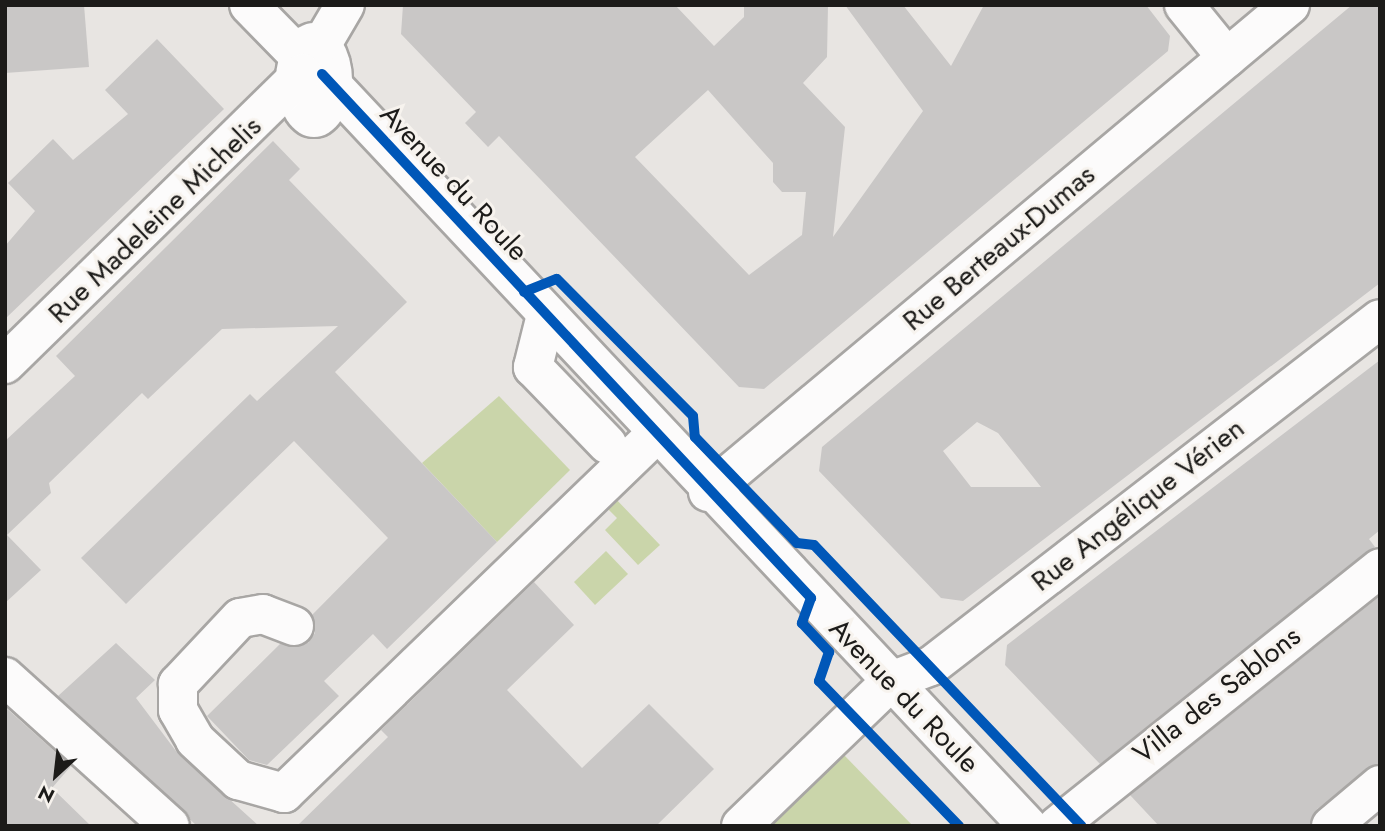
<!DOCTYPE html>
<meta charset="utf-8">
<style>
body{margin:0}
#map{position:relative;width:1385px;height:831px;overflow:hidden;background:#e8e5e2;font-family:Jost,sans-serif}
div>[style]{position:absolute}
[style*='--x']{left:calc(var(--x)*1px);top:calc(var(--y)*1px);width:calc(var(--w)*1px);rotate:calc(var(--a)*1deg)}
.green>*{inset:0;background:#cad5aa}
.building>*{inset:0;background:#c9c7c6}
.roads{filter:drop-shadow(2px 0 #a8a6a4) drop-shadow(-2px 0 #a8a6a4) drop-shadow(0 2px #a8a6a4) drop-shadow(0 -2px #a8a6a4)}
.minor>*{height:38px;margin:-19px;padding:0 19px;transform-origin:19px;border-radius:19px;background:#fcfbfb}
.minor>.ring{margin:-19px;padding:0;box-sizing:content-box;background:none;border:38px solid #fcfbfb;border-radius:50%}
.cycleway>*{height:10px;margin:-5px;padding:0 5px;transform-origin:5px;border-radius:5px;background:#0057b8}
span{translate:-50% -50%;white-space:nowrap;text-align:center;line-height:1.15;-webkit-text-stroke:6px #f7f3ee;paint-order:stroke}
.street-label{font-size:28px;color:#1c1b19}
.frame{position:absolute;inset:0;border:7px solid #1c1b19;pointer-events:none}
.north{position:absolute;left:21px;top:740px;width:70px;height:70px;-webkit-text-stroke:5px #f7f3ee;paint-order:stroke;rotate:207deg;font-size:19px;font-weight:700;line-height:28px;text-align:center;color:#1c1b19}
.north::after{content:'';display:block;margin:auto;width:24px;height:32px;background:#1c1b19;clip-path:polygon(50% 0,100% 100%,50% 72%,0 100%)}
</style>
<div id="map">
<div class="green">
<i style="clip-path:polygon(499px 396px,570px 470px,497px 542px,422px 463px)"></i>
<i style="clip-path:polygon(613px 496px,660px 545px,638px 565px,605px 530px,617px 518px,604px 505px)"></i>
<i style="clip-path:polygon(606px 551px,628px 574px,595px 605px,574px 582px)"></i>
<i style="clip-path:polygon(844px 755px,913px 826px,770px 826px)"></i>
</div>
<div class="building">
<i style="clip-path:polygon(5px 5px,84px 5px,89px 67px,5px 73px)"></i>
<i style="clip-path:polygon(evenodd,403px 5px,675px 5px,714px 46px,744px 17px,744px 5px,828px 5px,827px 57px,803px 83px,845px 127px,833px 237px,923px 111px,845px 5px,903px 5px,951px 66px,984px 5px,1146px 5px,1170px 36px,1168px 51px,764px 389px,739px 387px,499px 136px,488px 147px,465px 123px,476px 112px,401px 34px,403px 5px,708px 90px,773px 163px,773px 182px,782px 192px,806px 192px,802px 235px,749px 275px,635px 157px,708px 90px)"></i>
<i style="clip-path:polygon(evenodd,1352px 5px,1380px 5px,1380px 283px,963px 601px,941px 598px,819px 471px,822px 447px,1352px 5px,977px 422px,998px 433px,1041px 487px,971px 487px,943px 451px,977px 422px)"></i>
<i style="clip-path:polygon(157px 39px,224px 109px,5px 319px,5px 246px,35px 211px,8px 183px,53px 139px,73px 160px,128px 114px,105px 90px)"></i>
<i style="clip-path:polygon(273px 141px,300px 169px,289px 180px,407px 302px,335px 372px,497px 542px,387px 649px,373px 634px,324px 681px,339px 696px,267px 765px,249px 760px,207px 716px,280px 644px,308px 643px,315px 633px,312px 615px,388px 538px,294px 441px,126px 604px,81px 558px,250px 394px,257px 401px,338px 326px,222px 329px,148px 399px,142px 393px,49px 483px,51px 493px,7px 535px,41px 570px,5px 603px,5px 441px,75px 376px,56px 356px)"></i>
<i style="clip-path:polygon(1380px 360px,1380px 530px,1369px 539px,1375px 547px,1100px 764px,1005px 665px,1007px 645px)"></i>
<i style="clip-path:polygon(534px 582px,574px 625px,507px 690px,582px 768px,649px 704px,714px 769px,656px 826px,297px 826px,388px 737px,381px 730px)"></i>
<i style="clip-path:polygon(1380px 596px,1380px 764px,1317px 809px,1310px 826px,1159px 826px,1130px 795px)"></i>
<i style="clip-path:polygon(116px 643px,155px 680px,136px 698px,176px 751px,259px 826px,197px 826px,58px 696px)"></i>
<i style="clip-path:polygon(5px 707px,71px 766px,52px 788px,91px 826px,5px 826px)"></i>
</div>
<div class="roads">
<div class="minor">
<i style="--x:249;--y:5;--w:67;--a:45.6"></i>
<i style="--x:1184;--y:5;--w:68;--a:50.9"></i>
<i class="ring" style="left:295px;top:42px;width:-4px;height:-4px"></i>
<i style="--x:322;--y:44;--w:45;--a:-59.5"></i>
<i style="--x:322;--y:74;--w:1031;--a:46.81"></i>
<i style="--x:546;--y:315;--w:54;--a:104"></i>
<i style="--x:533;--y:367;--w:107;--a:46.1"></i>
<i style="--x:5;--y:364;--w:416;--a:-44.4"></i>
<i style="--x:708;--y:492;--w:759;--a:-39.92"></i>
<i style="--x:294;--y:626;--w:33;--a:-159"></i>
<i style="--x:263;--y:614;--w:23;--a:170"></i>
<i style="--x:240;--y:618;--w:91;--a:133.2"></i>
<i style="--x:178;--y:684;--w:26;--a:90"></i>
<i style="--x:178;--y:710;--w:34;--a:60"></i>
<i style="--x:195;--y:740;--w:59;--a:42.9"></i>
<i style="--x:238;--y:780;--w:48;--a:15.8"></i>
<i style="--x:284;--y:793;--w:516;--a:-43.98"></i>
<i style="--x:5;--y:677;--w:222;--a:42.1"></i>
<i style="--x:741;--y:826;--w:209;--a:-44"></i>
<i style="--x:891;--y:681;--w:43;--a:-20.6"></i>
<i style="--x:931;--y:666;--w:567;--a:-37.7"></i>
<i style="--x:1057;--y:826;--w:413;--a:-38.6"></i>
<i style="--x:1331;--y:826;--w:64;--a:-39.9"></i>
</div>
</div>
<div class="cycleway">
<i style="--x:322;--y:74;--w:717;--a:46.98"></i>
<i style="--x:811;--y:598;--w:27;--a:110"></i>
<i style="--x:802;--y:623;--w:40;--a:47"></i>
<i style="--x:829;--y:652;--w:31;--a:109"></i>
<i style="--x:819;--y:681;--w:202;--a:46"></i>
<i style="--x:524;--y:292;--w:35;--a:-22"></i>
<i style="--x:557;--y:279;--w:193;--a:45.2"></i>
<i style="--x:693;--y:416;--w:21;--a:85"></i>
<i style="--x:695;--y:437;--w:147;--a:46.1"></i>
<i style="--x:797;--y:543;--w:17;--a:7"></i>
<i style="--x:814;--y:545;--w:388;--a:46.4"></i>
</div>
<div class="street-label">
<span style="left:454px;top:183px;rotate:47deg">Avenue du Roule</span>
<span style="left:155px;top:220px;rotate:-44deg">Rue Madeleine Michelis</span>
<span style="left:999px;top:248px;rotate:-40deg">Rue Berteaux-Dumas</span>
<span style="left:1138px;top:505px;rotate:-38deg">Rue Angélique Vérien</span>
<span style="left:1217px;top:695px;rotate:-38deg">Villa des Sablons</span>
<span style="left:904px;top:696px;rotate:46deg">Avenue du Roule</span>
</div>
<div class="frame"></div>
<div class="north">N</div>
</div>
